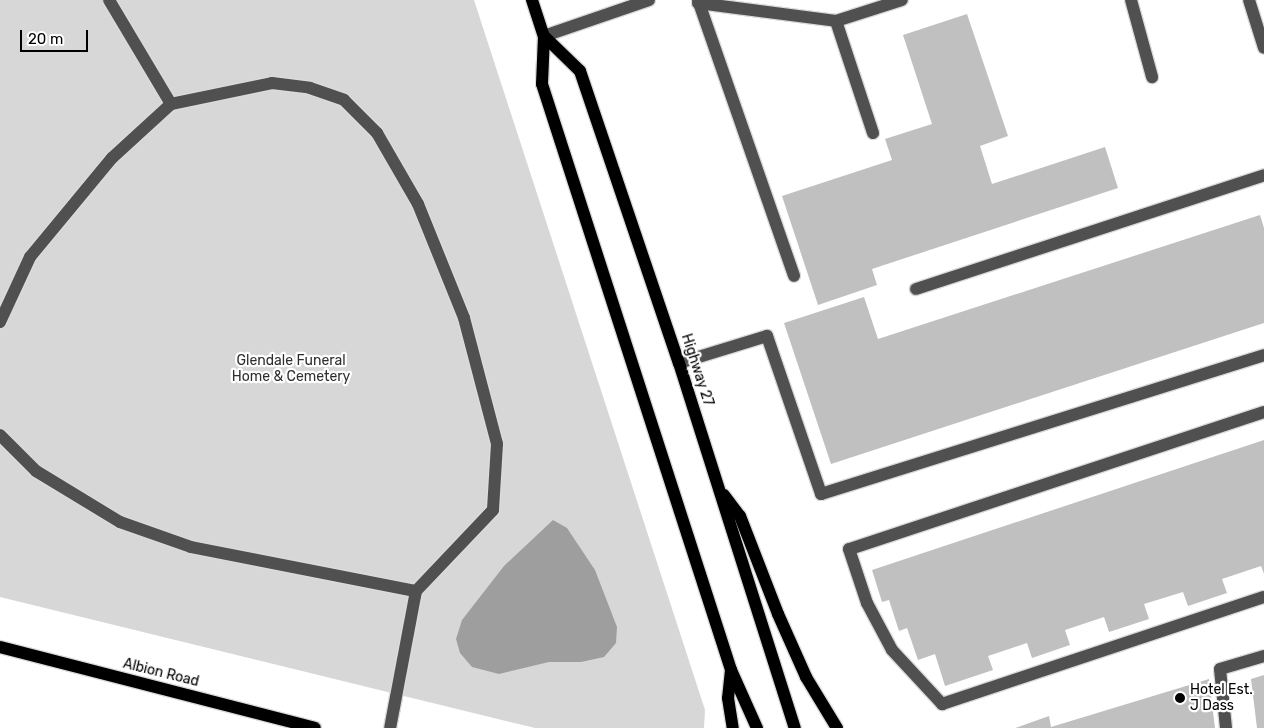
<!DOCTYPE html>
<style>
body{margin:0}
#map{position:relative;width:1264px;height:728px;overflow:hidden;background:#fff;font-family:Rubik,sans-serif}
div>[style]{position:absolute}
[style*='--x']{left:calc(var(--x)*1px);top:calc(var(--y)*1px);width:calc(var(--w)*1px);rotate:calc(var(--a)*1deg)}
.green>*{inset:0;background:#d7d7d7}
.water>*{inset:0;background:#9e9e9e}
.building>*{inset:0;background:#c0c0c0}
.roads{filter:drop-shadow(1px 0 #dbdbdb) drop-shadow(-1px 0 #dbdbdb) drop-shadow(0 1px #dbdbdb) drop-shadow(0 -1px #dbdbdb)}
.minor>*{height:12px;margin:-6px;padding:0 6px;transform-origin:6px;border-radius:6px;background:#505050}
.major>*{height:12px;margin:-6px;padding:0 6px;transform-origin:6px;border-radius:6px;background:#000}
.dots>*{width:14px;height:14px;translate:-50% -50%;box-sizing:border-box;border:2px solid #fff;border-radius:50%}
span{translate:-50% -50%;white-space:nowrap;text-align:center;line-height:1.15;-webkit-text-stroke:4.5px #fff;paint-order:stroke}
.park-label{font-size:14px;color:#2e2e2e}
.street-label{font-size:14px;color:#000}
.poi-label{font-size:14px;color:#000}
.left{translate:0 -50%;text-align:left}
.scale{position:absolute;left:20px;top:30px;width:68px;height:22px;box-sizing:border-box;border:2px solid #000;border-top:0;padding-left:6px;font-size:15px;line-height:18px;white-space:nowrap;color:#000;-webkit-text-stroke:4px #fff;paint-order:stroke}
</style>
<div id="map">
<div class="green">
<i style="clip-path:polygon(0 0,474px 0,705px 710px,704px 728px,535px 728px,0 597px)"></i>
</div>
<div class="water">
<i style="clip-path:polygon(553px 520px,567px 528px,595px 570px,617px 627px,616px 643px,604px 657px,581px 662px,549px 662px,499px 674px,472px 667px,460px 653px,456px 639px,462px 620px,504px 566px)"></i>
</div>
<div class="building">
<i style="clip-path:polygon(967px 14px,1008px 136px,980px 146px,992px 184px,1105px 147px,1118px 188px,872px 269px,877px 285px,818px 305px,782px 196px,892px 160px,885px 139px,932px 124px,903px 35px)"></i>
<i style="clip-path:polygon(1260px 215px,1264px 228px,1264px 323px,831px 464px,784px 323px,864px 297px,878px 339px)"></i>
<i style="clip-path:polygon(1264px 440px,1264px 574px,1261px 566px,1222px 579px,1227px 593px,1188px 606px,1183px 592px,1144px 604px,1149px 619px,1109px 632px,1104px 617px,1065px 630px,1070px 645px,1032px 658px,1027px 643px,988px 656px,993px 670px,945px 686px,935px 654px,918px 660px,907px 628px,899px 631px,889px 600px,882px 602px,872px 570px)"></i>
<i style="clip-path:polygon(1264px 675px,1264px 728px,1257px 728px,1251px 679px)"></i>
<i style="clip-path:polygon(1209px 679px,1215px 728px,1015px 728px,1049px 716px,1051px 727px)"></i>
</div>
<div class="roads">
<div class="minor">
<i style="--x:109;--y:0;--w:121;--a:59.2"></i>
<i style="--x:698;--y:0;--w:292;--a:70.8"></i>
<i style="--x:1131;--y:0;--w:80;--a:74.7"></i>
<i style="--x:1249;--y:0;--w:50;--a:72.6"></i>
<i style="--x:698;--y:3;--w:139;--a:7.4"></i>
<i style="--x:836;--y:21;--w:69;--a:-17.7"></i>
<i style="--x:836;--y:21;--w:118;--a:71.7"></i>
<i style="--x:544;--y:36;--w:111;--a:-18.9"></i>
<i style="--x:916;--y:289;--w:366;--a:-18.1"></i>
<i style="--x:0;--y:322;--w:72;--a:-65.2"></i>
<i style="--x:30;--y:257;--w:129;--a:-50.4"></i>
<i style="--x:112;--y:158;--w:80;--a:-42.5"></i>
<i style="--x:171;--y:104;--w:103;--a:-11.7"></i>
<i style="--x:272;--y:83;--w:38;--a:7"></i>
<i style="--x:310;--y:88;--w:36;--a:19"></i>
<i style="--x:344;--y:100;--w:47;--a:45"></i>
<i style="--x:377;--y:133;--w:82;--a:60"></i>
<i style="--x:418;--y:204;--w:123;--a:68"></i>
<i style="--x:464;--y:318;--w:130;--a:75.3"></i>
<i style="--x:497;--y:444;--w:66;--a:93.5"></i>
<i style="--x:493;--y:510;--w:112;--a:133.5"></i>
<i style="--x:416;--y:591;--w:139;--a:100.7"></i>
<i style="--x:679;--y:363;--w:92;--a:-17.1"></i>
<i style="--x:767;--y:336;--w:167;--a:71.1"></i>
<i style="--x:821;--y:494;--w:464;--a:-17.4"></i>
<i style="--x:1264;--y:412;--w:437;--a:161.7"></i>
<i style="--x:849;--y:549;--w:57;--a:71.6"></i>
<i style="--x:867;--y:603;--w:53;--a:62"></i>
<i style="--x:892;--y:650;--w:74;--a:47.2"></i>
<i style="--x:942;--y:704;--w:339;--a:-18.4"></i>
<i style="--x:0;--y:435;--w:51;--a:45"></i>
<i style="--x:36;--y:471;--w:98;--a:31.3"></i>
<i style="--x:120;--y:522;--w:75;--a:19.4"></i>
<i style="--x:191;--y:547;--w:229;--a:11.1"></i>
<i style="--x:1226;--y:728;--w:59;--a:-95.8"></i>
<i style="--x:1220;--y:669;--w:46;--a:-16.5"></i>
</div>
<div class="major">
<i style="--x:532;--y:0;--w:38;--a:72"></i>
<i style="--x:544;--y:36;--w:48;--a:92.4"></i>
<i style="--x:542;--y:84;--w:616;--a:72.12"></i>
<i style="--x:731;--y:670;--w:64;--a:65.9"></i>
<i style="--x:544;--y:36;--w:50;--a:44.2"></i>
<i style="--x:580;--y:71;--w:308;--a:71.3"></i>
<i style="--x:679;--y:363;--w:383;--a:72.4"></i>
<i style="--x:724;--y:495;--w:26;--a:53"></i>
<i style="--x:740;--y:516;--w:105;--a:68.8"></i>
<i style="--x:778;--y:614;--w:69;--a:66"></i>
<i style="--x:806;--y:677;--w:60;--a:58.7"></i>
<i style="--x:0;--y:647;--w:325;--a:14.4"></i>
<i style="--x:731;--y:670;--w:28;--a:96"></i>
<i style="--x:728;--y:698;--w:30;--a:81"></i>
</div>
</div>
<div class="dots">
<i style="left:1180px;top:698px;background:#000"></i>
</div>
<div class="park-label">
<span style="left:291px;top:369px">Glendale Funeral<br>Home &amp; Cemetery</span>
</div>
<div class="street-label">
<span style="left:697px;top:370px;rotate:72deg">Highway 27</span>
<span style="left:161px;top:673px;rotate:14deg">Albion Road</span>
</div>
<div class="poi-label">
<span class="left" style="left:1190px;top:698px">Hotel Est.<br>J Dass</span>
</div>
<div class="scale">20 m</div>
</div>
